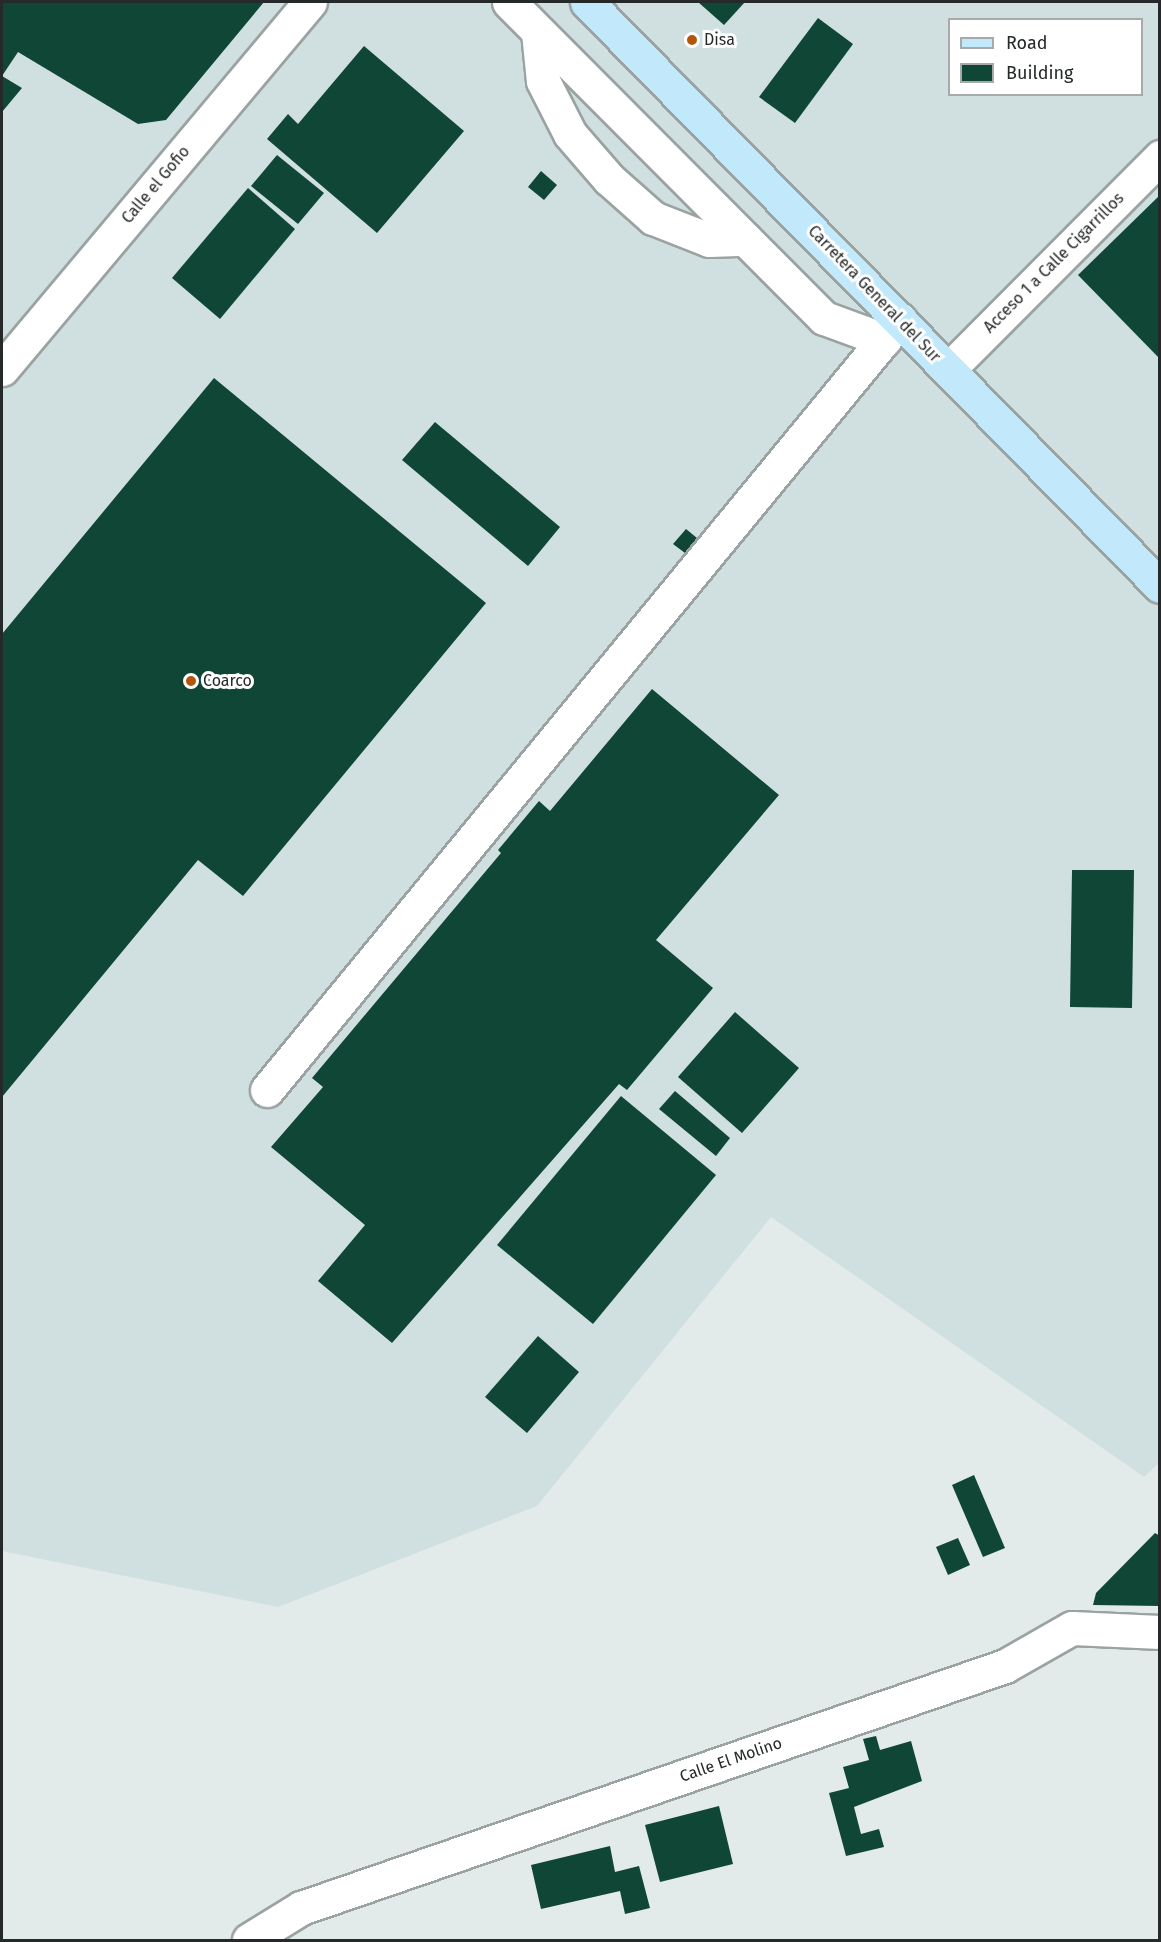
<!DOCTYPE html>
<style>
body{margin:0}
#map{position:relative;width:1161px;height:1942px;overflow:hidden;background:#e3eaea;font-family:"Fira Sans",sans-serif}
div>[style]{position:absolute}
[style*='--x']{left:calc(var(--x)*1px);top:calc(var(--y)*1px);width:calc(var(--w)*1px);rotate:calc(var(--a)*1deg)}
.built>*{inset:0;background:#d0e0e0}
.building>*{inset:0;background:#0f4635}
.roads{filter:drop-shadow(2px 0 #9ba2a2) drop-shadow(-2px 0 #9ba2a2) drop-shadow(0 2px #9ba2a2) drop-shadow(0 -2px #9ba2a2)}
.minor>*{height:33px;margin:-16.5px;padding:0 16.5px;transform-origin:16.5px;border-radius:16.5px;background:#fff}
.major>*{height:33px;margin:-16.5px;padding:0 16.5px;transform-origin:16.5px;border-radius:16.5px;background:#c1e9fb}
.dots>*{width:16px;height:16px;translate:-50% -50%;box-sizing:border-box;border:3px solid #fff;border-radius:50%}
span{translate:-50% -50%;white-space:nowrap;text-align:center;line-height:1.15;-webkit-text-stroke:6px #fff;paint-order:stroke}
.poi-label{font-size:16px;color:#262929}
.left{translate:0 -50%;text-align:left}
.street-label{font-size:16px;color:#262929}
.frame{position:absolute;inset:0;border:3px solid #262929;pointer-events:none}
.legend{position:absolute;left:948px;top:18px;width:195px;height:78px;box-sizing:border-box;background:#fff;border:2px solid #a8a9a9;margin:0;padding:8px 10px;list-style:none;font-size:18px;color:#262929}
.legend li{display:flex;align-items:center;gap:12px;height:30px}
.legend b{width:30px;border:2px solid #a8a9a9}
</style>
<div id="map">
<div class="built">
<i style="clip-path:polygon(evenodd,2px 2px,1159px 2px,1159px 1463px,1144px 1477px,771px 1217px,537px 1506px,278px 1607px,2px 1551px,2px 2px,950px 20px,1142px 20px,1142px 94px,950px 94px,950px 20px)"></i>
</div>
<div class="building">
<i style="clip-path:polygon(2px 2px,264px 2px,166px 120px,138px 124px,18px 52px,2px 76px,22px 88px,2px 112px)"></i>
<i style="clip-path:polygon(698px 2px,745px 2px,724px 25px)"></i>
<i style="clip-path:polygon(818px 18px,853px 44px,795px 123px,759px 97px)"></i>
<i style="clip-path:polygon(364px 46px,464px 131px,377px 233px,267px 139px,288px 114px,298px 124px)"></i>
<i style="clip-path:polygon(277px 155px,324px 193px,298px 224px,251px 186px)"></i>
<i style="clip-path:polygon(541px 171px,557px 185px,544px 200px,528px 187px)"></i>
<i style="clip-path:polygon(248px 188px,295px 229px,220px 319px,172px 278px)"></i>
<i style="clip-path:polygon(1160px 195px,1160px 359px,1078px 275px)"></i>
<i style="clip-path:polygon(214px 378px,486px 603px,243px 896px,198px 860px,2px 1097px,2px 634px)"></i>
<i style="clip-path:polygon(435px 422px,560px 527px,528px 566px,402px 460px)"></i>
<i style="clip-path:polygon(686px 529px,697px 538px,685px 553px,673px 544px)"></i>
<i style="clip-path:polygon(652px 689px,779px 795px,656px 940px,713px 988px,627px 1090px,619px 1084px,392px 1343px,318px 1281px,365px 1225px,271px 1147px,323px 1087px,312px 1078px,501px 853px,498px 850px,539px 801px,550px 811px)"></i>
<i style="clip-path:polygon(1072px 870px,1134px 870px,1132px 1008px,1070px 1007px)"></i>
<i style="clip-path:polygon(735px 1012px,799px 1068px,742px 1133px,678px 1077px)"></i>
<i style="clip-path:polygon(675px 1091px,730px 1138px,716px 1156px,659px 1109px)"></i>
<i style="clip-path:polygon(621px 1096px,716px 1175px,593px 1324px,497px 1245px)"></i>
<i style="clip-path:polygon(538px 1336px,579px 1372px,527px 1433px,485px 1397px)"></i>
<i style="clip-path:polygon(974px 1475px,1005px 1548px,983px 1557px,952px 1485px)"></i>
<i style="clip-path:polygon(1155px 1533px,1160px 1536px,1160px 1606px,1093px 1605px,1096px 1593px)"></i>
<i style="clip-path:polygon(958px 1538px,970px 1565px,948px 1575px,936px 1547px)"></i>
<i style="clip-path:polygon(876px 1736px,880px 1750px,911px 1741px,922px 1781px,854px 1807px,861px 1834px,879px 1829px,884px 1847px,846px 1856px,829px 1793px,849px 1788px,843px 1767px,869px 1760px,863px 1739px)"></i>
<i style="clip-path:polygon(719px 1806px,733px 1864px,660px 1882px,645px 1825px)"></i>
<i style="clip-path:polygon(610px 1846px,615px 1872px,639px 1866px,650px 1908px,625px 1914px,620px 1891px,541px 1909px,531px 1865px)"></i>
</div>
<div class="roads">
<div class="minor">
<i style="--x:509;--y:2;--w:446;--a:45.1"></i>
<i style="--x:824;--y:318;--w:64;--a:20.1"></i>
<i style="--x:538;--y:32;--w:49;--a:84.2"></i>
<i style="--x:543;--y:81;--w:59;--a:63"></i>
<i style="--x:570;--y:134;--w:60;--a:49.1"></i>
<i style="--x:609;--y:179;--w:59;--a:41.6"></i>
<i style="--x:653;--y:218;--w:60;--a:21.4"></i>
<i style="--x:709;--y:240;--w:36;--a:-2"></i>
<i style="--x:2;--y:369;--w:479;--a:-50"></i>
<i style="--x:948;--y:370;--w:301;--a:-45.1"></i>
<i style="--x:267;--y:1090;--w:997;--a:-50.58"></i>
<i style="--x:249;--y:1940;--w:61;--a:-31.6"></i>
<i style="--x:301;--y:1908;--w:744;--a:-18.97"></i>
<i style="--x:1005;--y:1666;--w:77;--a:-29.6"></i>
<i style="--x:1072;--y:1628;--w:88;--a:2.6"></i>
</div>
<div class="major">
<i style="--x:587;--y:2;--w:818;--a:45.54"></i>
</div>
</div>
<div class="dots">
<i style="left:692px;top:40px;background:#b4550b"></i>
<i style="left:191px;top:681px;background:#b4550b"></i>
</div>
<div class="poi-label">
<span class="left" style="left:704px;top:40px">Disa</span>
<span class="left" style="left:203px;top:681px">Coarco</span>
</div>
<div class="street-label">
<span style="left:156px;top:185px;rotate:-50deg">Calle el Gofio</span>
<span style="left:1054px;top:263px;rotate:-45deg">Acceso 1 a Calle Cigarrillos</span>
<span style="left:874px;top:294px;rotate:46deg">Carretera General del Sur</span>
<span style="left:731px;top:1760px;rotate:-19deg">Calle El Molino</span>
</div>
<div class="frame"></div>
<ul class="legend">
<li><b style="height:8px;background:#c1e9fb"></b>Road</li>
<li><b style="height:16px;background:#0f4635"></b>Building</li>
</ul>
</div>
